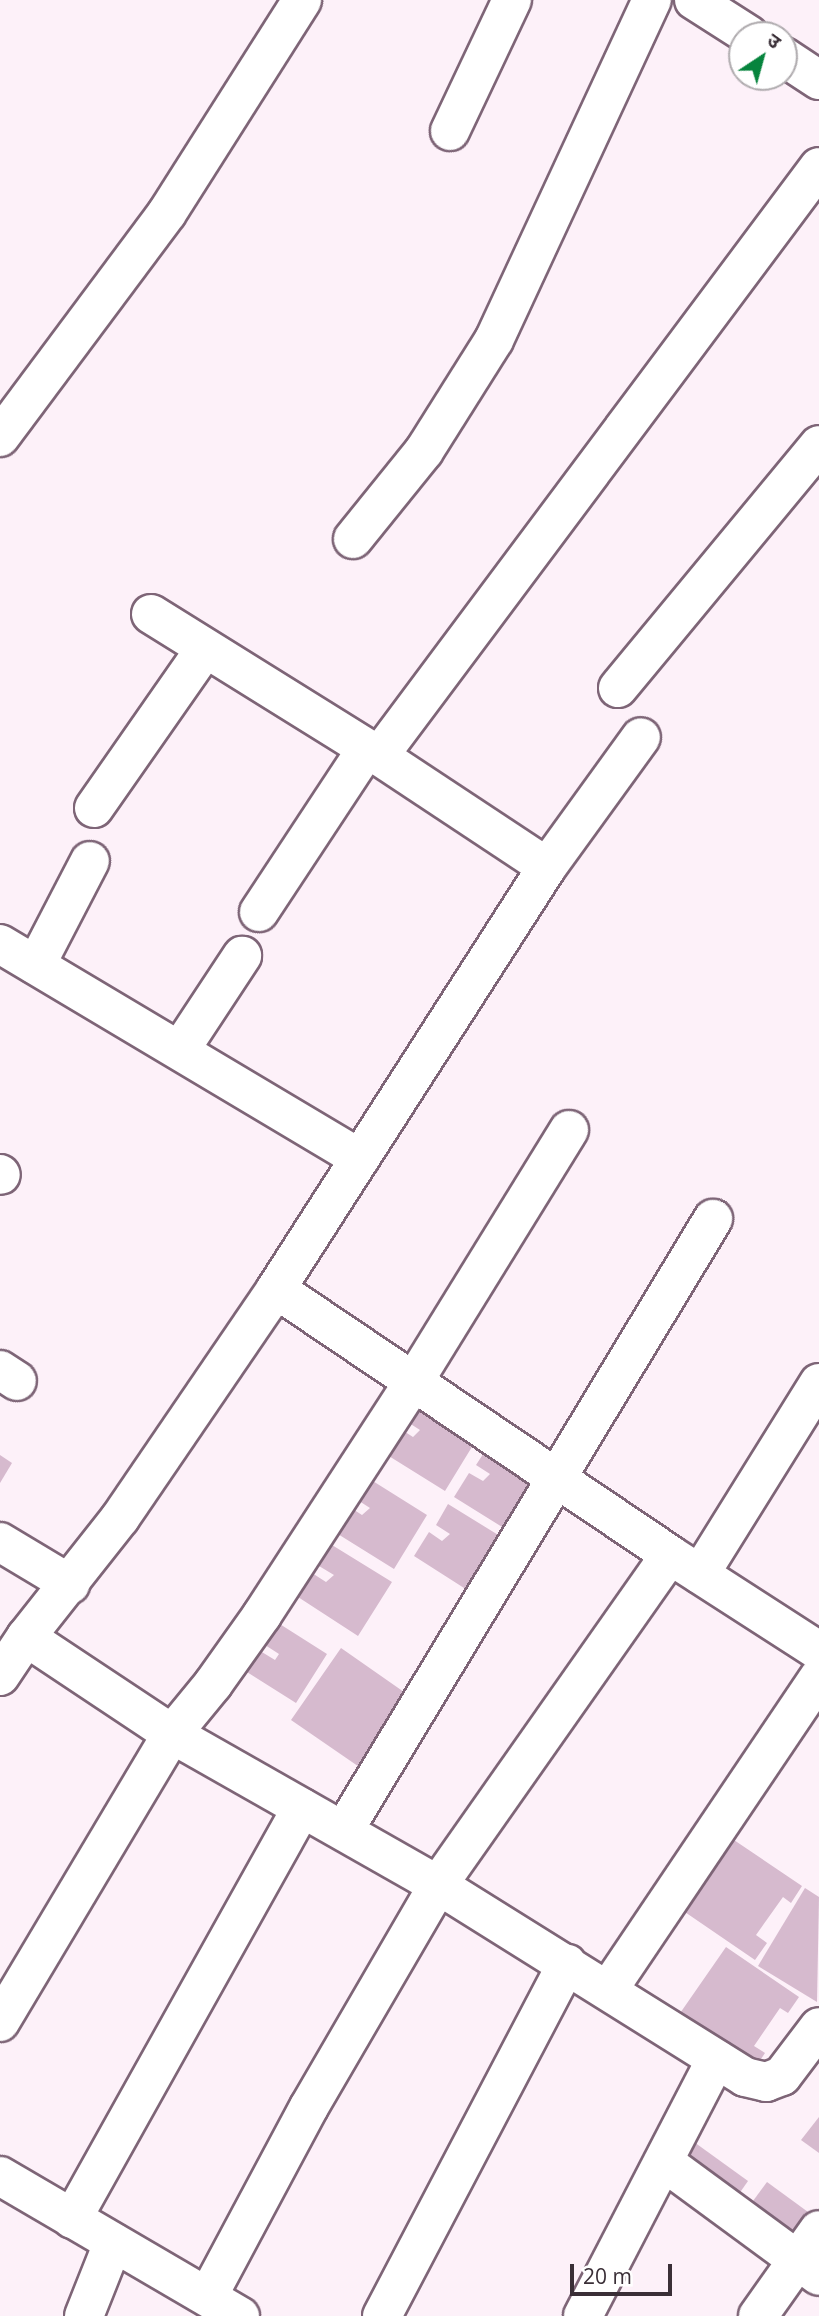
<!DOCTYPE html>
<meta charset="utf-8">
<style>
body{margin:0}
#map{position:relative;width:819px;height:2316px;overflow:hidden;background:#fdf1f9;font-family:"Open Sans","Noto Sans Devanagari",sans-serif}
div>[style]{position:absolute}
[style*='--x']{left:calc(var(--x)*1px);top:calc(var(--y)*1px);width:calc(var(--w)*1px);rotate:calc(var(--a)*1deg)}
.building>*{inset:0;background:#d6bace}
.roads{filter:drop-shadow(2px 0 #7e6577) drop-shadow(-2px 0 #7e6577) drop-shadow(0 2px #7e6577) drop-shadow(0 -2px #7e6577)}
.minor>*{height:38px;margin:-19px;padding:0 19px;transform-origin:19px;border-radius:19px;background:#fff}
span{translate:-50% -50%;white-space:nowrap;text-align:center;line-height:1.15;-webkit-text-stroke:5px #fff;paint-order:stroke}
.north{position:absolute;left:728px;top:21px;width:70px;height:70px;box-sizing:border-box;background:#fff;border:2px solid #b0acaf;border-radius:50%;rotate:36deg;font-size:19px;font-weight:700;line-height:28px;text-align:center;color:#3a2f37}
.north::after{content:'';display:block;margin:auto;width:24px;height:32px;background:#06843d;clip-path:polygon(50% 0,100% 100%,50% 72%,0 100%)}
.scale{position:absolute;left:570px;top:2264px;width:102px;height:32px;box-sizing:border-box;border:4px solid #3a2f37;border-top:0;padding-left:9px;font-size:21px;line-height:24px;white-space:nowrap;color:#3a2f37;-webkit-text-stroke:5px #fff;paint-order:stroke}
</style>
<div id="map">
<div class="building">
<i style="clip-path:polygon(419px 1401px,478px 1437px,445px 1491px,384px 1453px,399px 1428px,413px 1437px,420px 1430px,406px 1421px)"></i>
<i style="clip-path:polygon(489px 1445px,549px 1482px,515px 1535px,454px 1497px,469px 1473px,483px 1481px,490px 1474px,476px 1465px)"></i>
<i style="clip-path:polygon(0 1455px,12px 1463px,0 1483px)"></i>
<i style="clip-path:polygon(368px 1478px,427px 1515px,394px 1569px,333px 1531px,348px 1506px,362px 1515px,370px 1508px,356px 1499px)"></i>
<i style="clip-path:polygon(448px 1504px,508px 1541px,475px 1595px,414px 1556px,429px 1532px,442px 1541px,450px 1534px,436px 1525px)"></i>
<i style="clip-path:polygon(332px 1545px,392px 1582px,358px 1636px,298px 1597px,312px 1573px,326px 1582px,334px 1575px,319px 1566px)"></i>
<i style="clip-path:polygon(275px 1621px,327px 1654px,296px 1703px,239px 1667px,252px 1646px,275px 1660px,279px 1654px,262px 1643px)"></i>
<i style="clip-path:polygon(341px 1648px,414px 1699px,395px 1709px,369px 1748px,381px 1755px,368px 1773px,291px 1720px)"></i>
<i style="clip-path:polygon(728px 1836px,802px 1886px,791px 1903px,783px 1897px,756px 1935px,767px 1943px,755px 1960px,679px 1908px)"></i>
<i style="clip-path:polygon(805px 1888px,819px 1897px,817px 2002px,758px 1966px)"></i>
<i style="clip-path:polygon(726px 1947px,799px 1997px,788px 2013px,780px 2008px,754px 2046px,765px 2053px,753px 2071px,676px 2019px)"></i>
<i style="clip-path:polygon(819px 2117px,819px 2153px,801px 2140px)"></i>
<i style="clip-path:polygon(694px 2142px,748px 2181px,734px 2201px,680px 2161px)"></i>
<i style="clip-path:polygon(767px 2182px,819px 2220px,807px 2241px,753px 2201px)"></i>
</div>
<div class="roads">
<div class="minor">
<i style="--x:694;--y:0;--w:65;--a:32.5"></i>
<i style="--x:784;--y:57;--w:42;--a:33.3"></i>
<i style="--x:450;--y:131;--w:145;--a:-64.7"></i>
<i style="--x:0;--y:437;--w:279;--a:-53.3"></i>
<i style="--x:167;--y:213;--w:252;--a:-57.6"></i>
<i style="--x:353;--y:539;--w:113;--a:-51.1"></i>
<i style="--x:424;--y:451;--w:131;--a:-57.8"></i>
<i style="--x:494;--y:340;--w:375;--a:-65.1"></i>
<i style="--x:151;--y:614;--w:269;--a:31.9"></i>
<i style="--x:379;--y:756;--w:201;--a:33.5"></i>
<i style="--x:618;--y:688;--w:315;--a:-50.4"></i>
<i style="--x:379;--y:756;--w:735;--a:-53.24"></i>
<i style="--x:94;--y:808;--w:194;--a:-55.1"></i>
<i style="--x:259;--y:912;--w:194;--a:-56.6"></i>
<i style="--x:0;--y:944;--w:419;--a:30.8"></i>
<i style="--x:36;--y:965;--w:117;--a:-62.6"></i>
<i style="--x:180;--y:1050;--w:113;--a:-56.6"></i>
<i style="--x:0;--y:1174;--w:1;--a:45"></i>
<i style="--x:276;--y:1289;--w:475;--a:34"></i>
<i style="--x:670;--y:1555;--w:177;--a:32.8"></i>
<i style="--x:0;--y:1370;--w:20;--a:33"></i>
<i style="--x:0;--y:1542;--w:82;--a:31"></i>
<i style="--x:700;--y:1574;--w:225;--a:-58.1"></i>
<i style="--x:26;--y:1637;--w:175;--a:33.6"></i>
<i style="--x:172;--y:1734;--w:306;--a:29.6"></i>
<i style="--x:438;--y:1885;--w:362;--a:32"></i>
<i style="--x:745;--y:2077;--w:22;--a:13"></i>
<i style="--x:766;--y:2082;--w:17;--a:-21"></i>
<i style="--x:782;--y:2076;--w:61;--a:-52.9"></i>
<i style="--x:0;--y:1676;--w:47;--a:-56.3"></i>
<i style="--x:26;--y:1637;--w:152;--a:-51.7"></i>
<i style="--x:120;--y:1518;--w:277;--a:-55.7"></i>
<i style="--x:276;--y:1289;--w:502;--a:-57.29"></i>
<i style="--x:547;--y:867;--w:160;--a:-54.1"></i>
<i style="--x:344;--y:1830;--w:714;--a:-58.87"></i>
<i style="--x:608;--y:1990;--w:377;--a:-56"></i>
<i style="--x:0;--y:2022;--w:335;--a:-59.2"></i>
<i style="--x:172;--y:1734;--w:65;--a:-50.6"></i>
<i style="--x:213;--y:1684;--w:85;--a:-54.6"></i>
<i style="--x:262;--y:1615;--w:279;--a:-57"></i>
<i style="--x:414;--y:1381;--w:295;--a:-58.3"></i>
<i style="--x:664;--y:2162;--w:192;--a:36.3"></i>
<i style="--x:0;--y:2176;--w:278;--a:30.3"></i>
<i style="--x:72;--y:2219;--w:471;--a:-60.8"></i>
<i style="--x:208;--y:2296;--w:214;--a:-61.9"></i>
<i style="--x:309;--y:2107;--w:257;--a:-59.8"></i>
<i style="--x:438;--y:1885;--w:403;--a:-54.9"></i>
<i style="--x:84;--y:2316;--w:79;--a:-68.3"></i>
<i style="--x:382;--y:2316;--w:398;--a:-62.3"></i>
<i style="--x:583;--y:2316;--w:289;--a:-62.6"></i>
<i style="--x:758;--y:2316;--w:105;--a:-54.7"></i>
</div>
</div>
<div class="north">उ</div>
<div class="scale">20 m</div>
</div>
